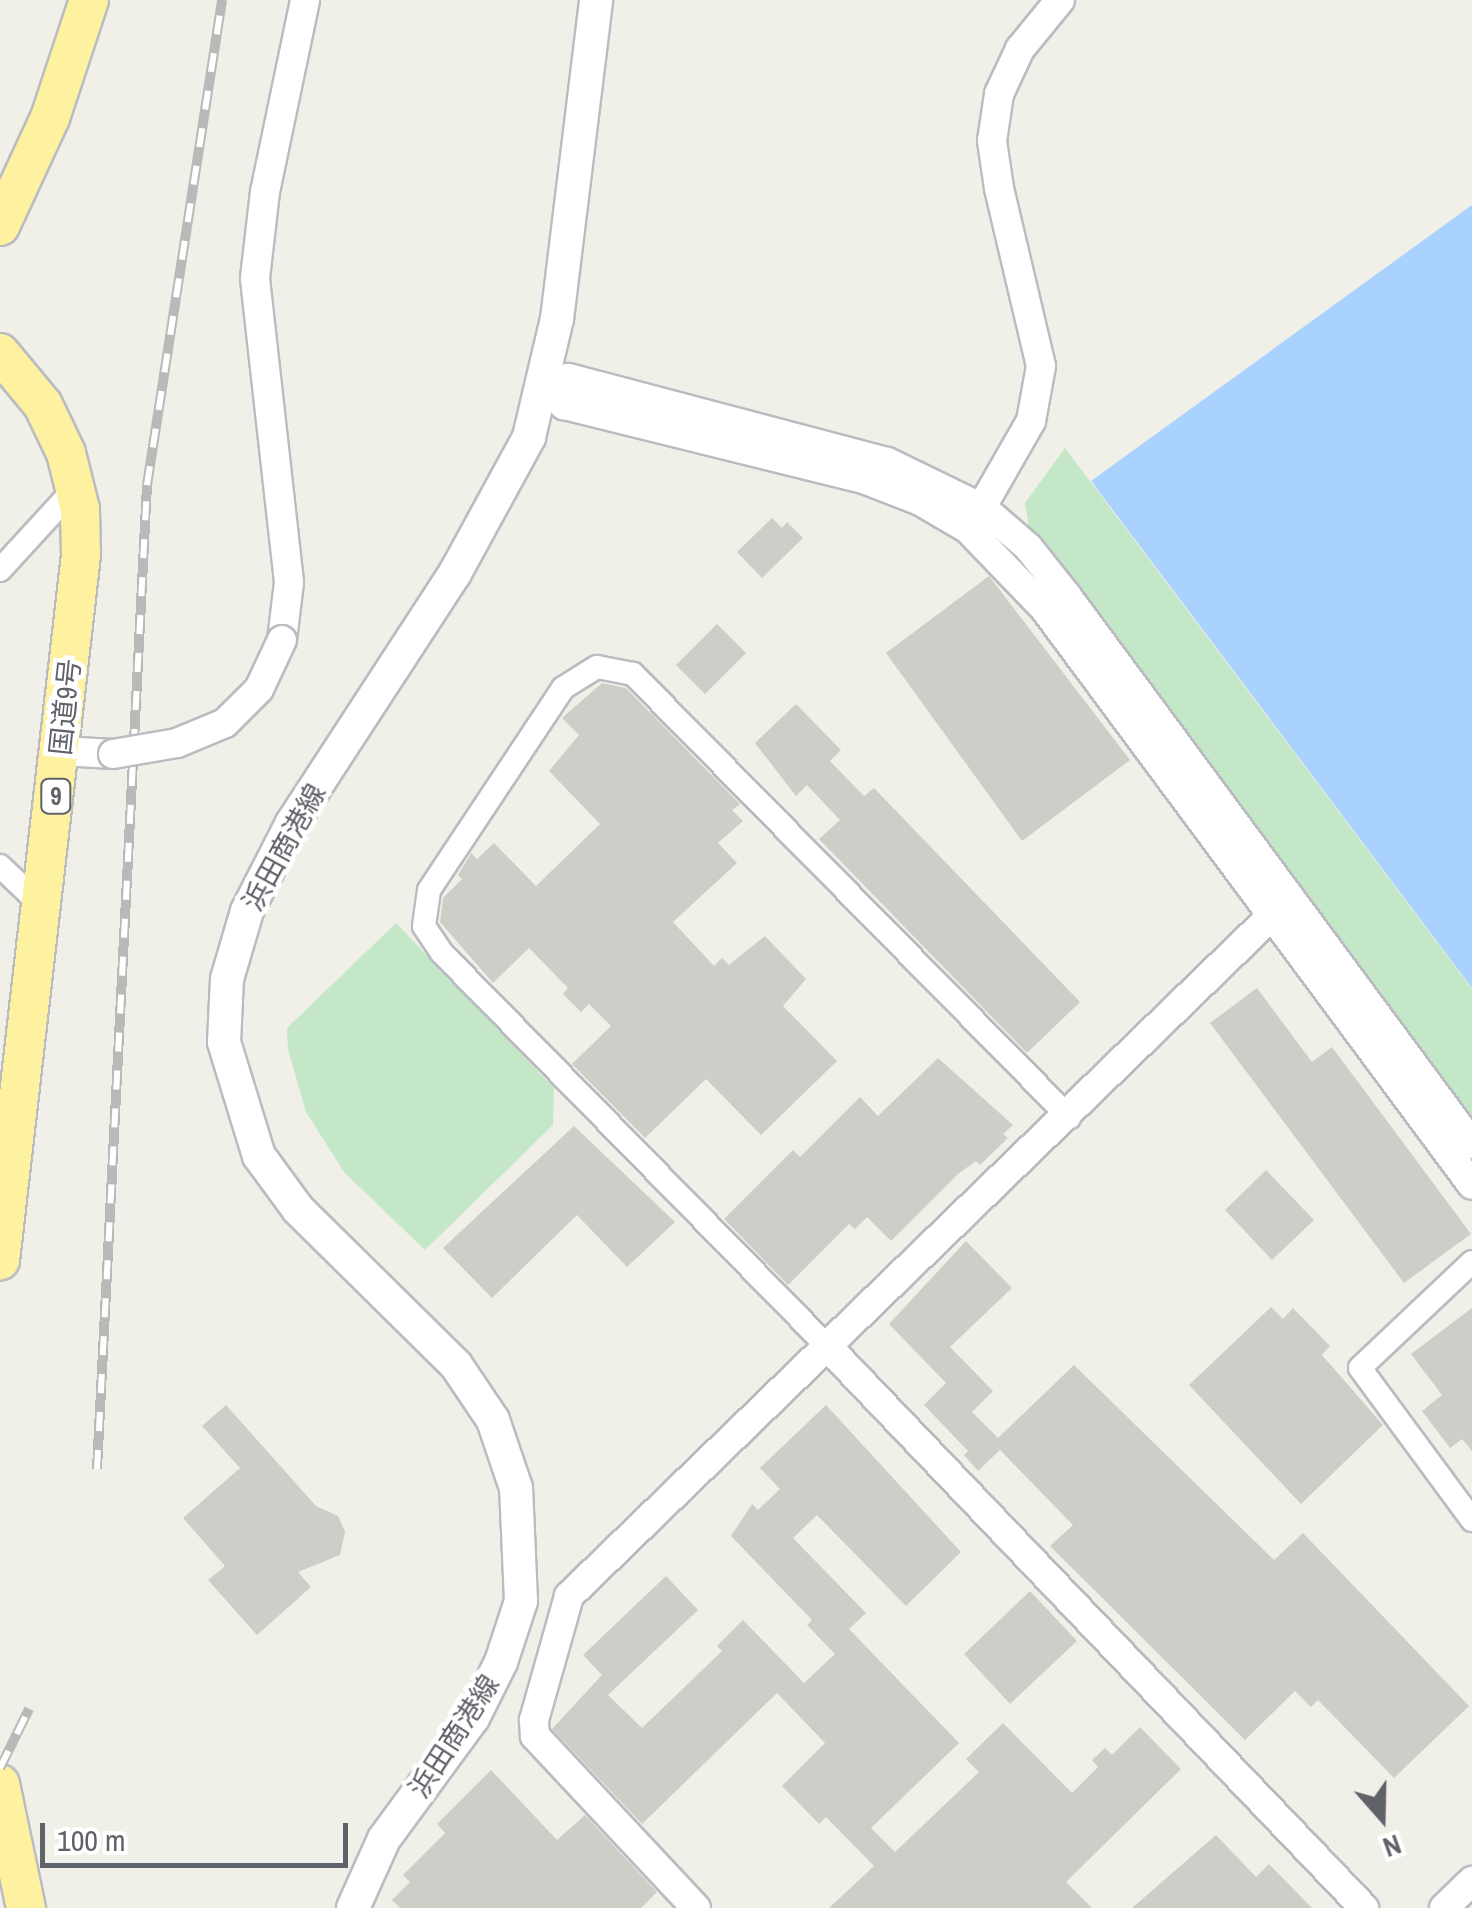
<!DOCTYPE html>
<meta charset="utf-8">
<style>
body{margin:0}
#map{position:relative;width:1472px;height:1908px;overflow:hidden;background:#f1f0e8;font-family:"Archivo Narrow","Noto Sans JP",sans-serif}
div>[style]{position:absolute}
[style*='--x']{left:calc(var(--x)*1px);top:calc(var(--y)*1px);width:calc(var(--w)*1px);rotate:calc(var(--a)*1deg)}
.green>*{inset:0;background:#c4e8c7}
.water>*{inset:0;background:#a9d2ff}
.building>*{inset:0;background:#cecdc7}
.roads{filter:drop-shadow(2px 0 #babcc1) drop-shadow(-2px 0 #babcc1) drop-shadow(0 2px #babcc1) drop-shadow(0 -2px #babcc1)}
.minor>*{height:22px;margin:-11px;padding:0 11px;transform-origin:11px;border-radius:11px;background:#fff}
.tertiary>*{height:28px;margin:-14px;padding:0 14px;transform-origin:14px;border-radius:14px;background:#fff}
.secondary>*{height:32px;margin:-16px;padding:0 16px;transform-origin:16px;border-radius:16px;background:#fff}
.trunk>*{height:38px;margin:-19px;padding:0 19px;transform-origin:19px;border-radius:19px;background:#fef2a0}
.rail>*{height:10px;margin-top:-5px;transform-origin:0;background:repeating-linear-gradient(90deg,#fff 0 19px,#b8b9b9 0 38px);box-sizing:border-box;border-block:2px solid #b8b9b9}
.bridges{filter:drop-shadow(2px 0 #babcc1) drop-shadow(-2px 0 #babcc1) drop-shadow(0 2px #babcc1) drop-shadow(0 -2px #babcc1)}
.tertiary-bridge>*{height:28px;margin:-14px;padding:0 14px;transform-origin:14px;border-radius:14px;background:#fff}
span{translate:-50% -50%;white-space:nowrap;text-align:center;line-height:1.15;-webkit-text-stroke:9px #fff;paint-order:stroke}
.shield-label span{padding:2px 8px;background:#fff;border:2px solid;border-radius:8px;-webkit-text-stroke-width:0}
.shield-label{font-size:25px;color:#5f6268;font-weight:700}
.street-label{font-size:28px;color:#5f6268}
.north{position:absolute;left:1332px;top:1768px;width:100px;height:100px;-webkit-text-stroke:8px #fff;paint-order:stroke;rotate:160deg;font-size:28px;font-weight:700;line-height:40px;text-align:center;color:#5f6268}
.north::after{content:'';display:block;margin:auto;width:35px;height:45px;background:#5f6268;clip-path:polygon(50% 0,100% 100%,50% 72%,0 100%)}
.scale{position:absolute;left:40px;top:1823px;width:308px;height:45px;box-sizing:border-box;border:5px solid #5f6268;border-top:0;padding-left:12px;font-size:30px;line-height:35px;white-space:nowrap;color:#5f6268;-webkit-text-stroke:8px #fff;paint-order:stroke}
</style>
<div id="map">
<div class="green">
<i style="clip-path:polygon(1065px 448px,1472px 989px,1472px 1135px,1031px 541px,1025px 503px)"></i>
<i style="clip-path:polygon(396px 923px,554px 1088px,553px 1125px,425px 1250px,344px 1172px,306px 1112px,288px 1050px,287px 1028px)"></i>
</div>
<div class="water">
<i style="clip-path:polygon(1472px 205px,1472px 988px,1091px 481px)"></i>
</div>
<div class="building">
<i style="clip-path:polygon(772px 518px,782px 528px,787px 522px,803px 538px,762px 578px,737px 552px)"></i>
<i style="clip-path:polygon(989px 576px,1130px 760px,1022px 841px,886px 653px)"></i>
<i style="clip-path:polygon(717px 624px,746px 653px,705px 694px,676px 665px)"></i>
<i style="clip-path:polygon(602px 683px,626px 688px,740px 804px,732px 810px,743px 821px,718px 843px,737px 863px,673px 922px,714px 966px,722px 958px,729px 965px,765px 936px,806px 979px,783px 1006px,837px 1061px,761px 1135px,706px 1079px,645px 1138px,572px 1064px,611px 1026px,589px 1004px,581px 1012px,563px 994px,568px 988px,529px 948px,493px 983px,440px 922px,443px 898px,462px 879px,458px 875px,471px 853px,477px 859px,494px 843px,536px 886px,600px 824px,549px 771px,579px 735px,562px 718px)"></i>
<i style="clip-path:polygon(796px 704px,841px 750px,830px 761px,864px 796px,874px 788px,1080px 1002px,1027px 1053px,819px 839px,840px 820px,807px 785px,796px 796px,755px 743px)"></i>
<i style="clip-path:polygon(1257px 988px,1312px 1062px,1332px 1047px,1471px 1234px,1404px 1283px,1210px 1023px)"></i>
<i style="clip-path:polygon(938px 1058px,1013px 1125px,1003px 1134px,1008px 1138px,980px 1165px,976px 1161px,958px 1174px,891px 1241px,867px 1217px,855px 1229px,849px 1224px,788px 1285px,724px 1219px,793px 1150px,800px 1157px,860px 1097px,878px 1116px)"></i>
<i style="clip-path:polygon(574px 1126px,675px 1222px,627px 1267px,577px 1215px,492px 1298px,443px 1248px)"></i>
<i style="clip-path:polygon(1266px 1170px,1314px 1220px,1272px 1260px,1225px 1210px)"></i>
<i style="clip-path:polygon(966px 1241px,1012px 1288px,950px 1347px,993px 1391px,972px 1412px,998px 1438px,1074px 1365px,1274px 1560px,1303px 1533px,1469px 1706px,1394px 1778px,1318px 1700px,1311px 1707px,1295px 1691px,1245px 1740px,1050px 1546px,1073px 1525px,1000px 1450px,978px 1471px,964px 1455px,968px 1451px,924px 1405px,946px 1383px,889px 1324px)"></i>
<i style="clip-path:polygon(1271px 1307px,1283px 1319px,1293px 1308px,1330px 1346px,1322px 1355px,1383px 1425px,1301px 1504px,1189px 1385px)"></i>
<i style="clip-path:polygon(1472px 1308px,1472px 1451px,1462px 1439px,1450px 1448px,1422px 1411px,1442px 1395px,1411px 1354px)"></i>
<i style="clip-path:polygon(226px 1405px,316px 1506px,338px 1516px,345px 1532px,340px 1555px,298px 1572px,311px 1587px,257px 1635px,208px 1580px,225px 1566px,183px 1518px,240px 1468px,202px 1426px)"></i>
<i style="clip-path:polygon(826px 1405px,961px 1552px,906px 1606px,817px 1515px,793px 1538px,866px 1613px,849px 1629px,959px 1743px,871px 1828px,895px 1852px,979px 1772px,966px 1759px,1003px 1723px,1072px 1793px,1098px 1767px,1092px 1760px,1105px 1748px,1112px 1755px,1140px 1727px,1181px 1769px,1066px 1882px,1092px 1908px,829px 1908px,874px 1866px,826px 1817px,819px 1824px,782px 1786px,825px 1743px,777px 1693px,642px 1824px,552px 1729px,602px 1675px,583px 1655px,666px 1576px,698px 1610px,608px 1695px,642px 1728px,722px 1651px,717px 1646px,743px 1620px,804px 1683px,835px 1654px,807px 1625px,812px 1620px,731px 1536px,752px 1504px,758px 1510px,780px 1489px,760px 1468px)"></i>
<i style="clip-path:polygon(1030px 1591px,1077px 1641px,1010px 1704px,964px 1654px)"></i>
<i style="clip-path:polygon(491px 1770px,557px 1840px,585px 1815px,657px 1892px,641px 1908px,400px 1908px,392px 1900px,410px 1882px,403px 1875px,445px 1833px,437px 1824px)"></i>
<i style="clip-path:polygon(1216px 1835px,1256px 1877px,1269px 1864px,1312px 1908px,1132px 1908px)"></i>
</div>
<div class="roads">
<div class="minor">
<i style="--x:0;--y:570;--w:96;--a:-47.5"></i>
<i style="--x:0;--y:866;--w:59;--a:43.6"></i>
<i style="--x:1472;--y:1262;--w:154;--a:136.6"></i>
<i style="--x:1360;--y:1368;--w:189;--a:53.6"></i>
<i style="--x:826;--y:1345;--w:549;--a:-134.41"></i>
<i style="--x:442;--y:953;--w:32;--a:-124"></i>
<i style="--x:424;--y:926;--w:36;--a:-82"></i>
<i style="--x:429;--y:890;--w:242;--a:-56.4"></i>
<i style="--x:563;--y:688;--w:40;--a:-32"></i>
<i style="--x:597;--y:667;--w:37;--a:11"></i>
<i style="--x:633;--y:674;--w:622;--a:45.46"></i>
</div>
<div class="tertiary">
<i style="--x:972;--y:524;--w:119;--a:-60.2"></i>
<i style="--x:1031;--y:421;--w:56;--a:-79.7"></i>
<i style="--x:1041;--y:366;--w:183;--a:-103.3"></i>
<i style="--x:999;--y:188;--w:48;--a:-98.5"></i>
<i style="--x:992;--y:141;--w:48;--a:-81.5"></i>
<i style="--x:999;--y:94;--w:50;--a:-65"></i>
<i style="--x:1020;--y:49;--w:63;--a:-50.8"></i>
<i style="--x:282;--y:640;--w:58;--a:-83.1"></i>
<i style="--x:289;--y:582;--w:306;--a:-96.4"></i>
<i style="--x:255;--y:278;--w:87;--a:-83.4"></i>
<i style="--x:265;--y:192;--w:196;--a:-78.2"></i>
<i style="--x:61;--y:751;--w:52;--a:3.3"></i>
<i style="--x:1472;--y:1144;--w:681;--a:-126.47"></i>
<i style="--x:1067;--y:596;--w:63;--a:-128.5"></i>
<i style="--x:1028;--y:547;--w:58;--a:-139.2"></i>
<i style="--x:984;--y:509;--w:108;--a:-154.1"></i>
<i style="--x:887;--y:462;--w:330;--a:-165.2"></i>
<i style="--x:568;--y:378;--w:25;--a:162"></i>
<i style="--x:544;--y:386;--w:28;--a:44"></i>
<i style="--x:564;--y:405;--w:311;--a:13.9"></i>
<i style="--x:866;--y:480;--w:58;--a:21.3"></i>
<i style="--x:920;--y:501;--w:56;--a:30.3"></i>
<i style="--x:968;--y:529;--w:110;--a:46.1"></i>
<i style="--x:1044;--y:608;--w:718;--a:53.43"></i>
<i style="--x:826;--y:1345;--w:779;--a:46.3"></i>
<i style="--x:696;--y:1908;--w:236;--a:-133.1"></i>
<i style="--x:535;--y:1736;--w:16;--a:-94"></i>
<i style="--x:534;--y:1720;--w:129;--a:-74.2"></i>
<i style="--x:569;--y:1596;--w:998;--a:-44.07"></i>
<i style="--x:1444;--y:1908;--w:39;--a:-44"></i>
</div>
<div class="secondary">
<i style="--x:353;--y:1908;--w:76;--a:-65.8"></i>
<i style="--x:384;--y:1839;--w:150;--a:-53.7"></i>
<i style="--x:473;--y:1718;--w:63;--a:-63.4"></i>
<i style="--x:501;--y:1662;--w:64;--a:-71.8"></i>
<i style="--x:521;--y:1601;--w:113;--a:-92.5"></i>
<i style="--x:516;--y:1488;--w:72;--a:-108.7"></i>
<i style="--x:493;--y:1420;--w:66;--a:-123.9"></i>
<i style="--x:456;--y:1365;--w:222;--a:-135.4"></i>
<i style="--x:298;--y:1209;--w:66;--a:-126.3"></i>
<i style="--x:259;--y:1156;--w:119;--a:-107.1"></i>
<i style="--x:224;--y:1042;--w:63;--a:-87.3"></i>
<i style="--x:227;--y:979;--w:71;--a:-73.6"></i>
<i style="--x:247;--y:911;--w:99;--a:-62.9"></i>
<i style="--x:292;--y:823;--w:298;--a:-56.9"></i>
<i style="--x:455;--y:573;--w:155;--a:-61.4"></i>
<i style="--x:529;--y:437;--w:121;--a:-76.7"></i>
<i style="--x:557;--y:319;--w:321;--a:-83"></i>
</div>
<div class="trunk">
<i style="--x:0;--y:226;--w:119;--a:-65.2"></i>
<i style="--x:50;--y:118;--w:124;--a:-71.7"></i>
<i style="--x:0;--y:353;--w:67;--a:50.4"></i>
<i style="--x:43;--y:405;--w:53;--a:64.4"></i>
<i style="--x:66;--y:453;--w:58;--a:76"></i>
<i style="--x:80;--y:509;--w:46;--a:88.8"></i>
<i style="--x:81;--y:555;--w:710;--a:96.55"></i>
<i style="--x:0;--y:1784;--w:127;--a:78.2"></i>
</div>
</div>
<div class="rail">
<i style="--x:97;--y:1469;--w:985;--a:-87.09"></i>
<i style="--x:147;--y:485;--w:491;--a:-81.2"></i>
<i style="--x:0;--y:1768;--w:66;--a:-63.8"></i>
</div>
<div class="bridges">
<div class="tertiary-bridge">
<i style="--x:113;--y:754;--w:65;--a:-9.8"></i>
<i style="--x:177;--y:743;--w:52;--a:-22.6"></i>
<i style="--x:225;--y:723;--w:48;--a:-45"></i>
<i style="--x:259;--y:689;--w:54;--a:-64.9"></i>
</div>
</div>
<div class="shield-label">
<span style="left:56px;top:796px">9</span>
</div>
<div class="street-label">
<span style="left:65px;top:707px;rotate:-84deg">国道9号</span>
<span style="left:284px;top:847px;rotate:-61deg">浜田商港線</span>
<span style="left:454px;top:1736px;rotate:-57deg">浜田商港線</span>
</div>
<div class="north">N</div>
<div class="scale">100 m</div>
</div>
